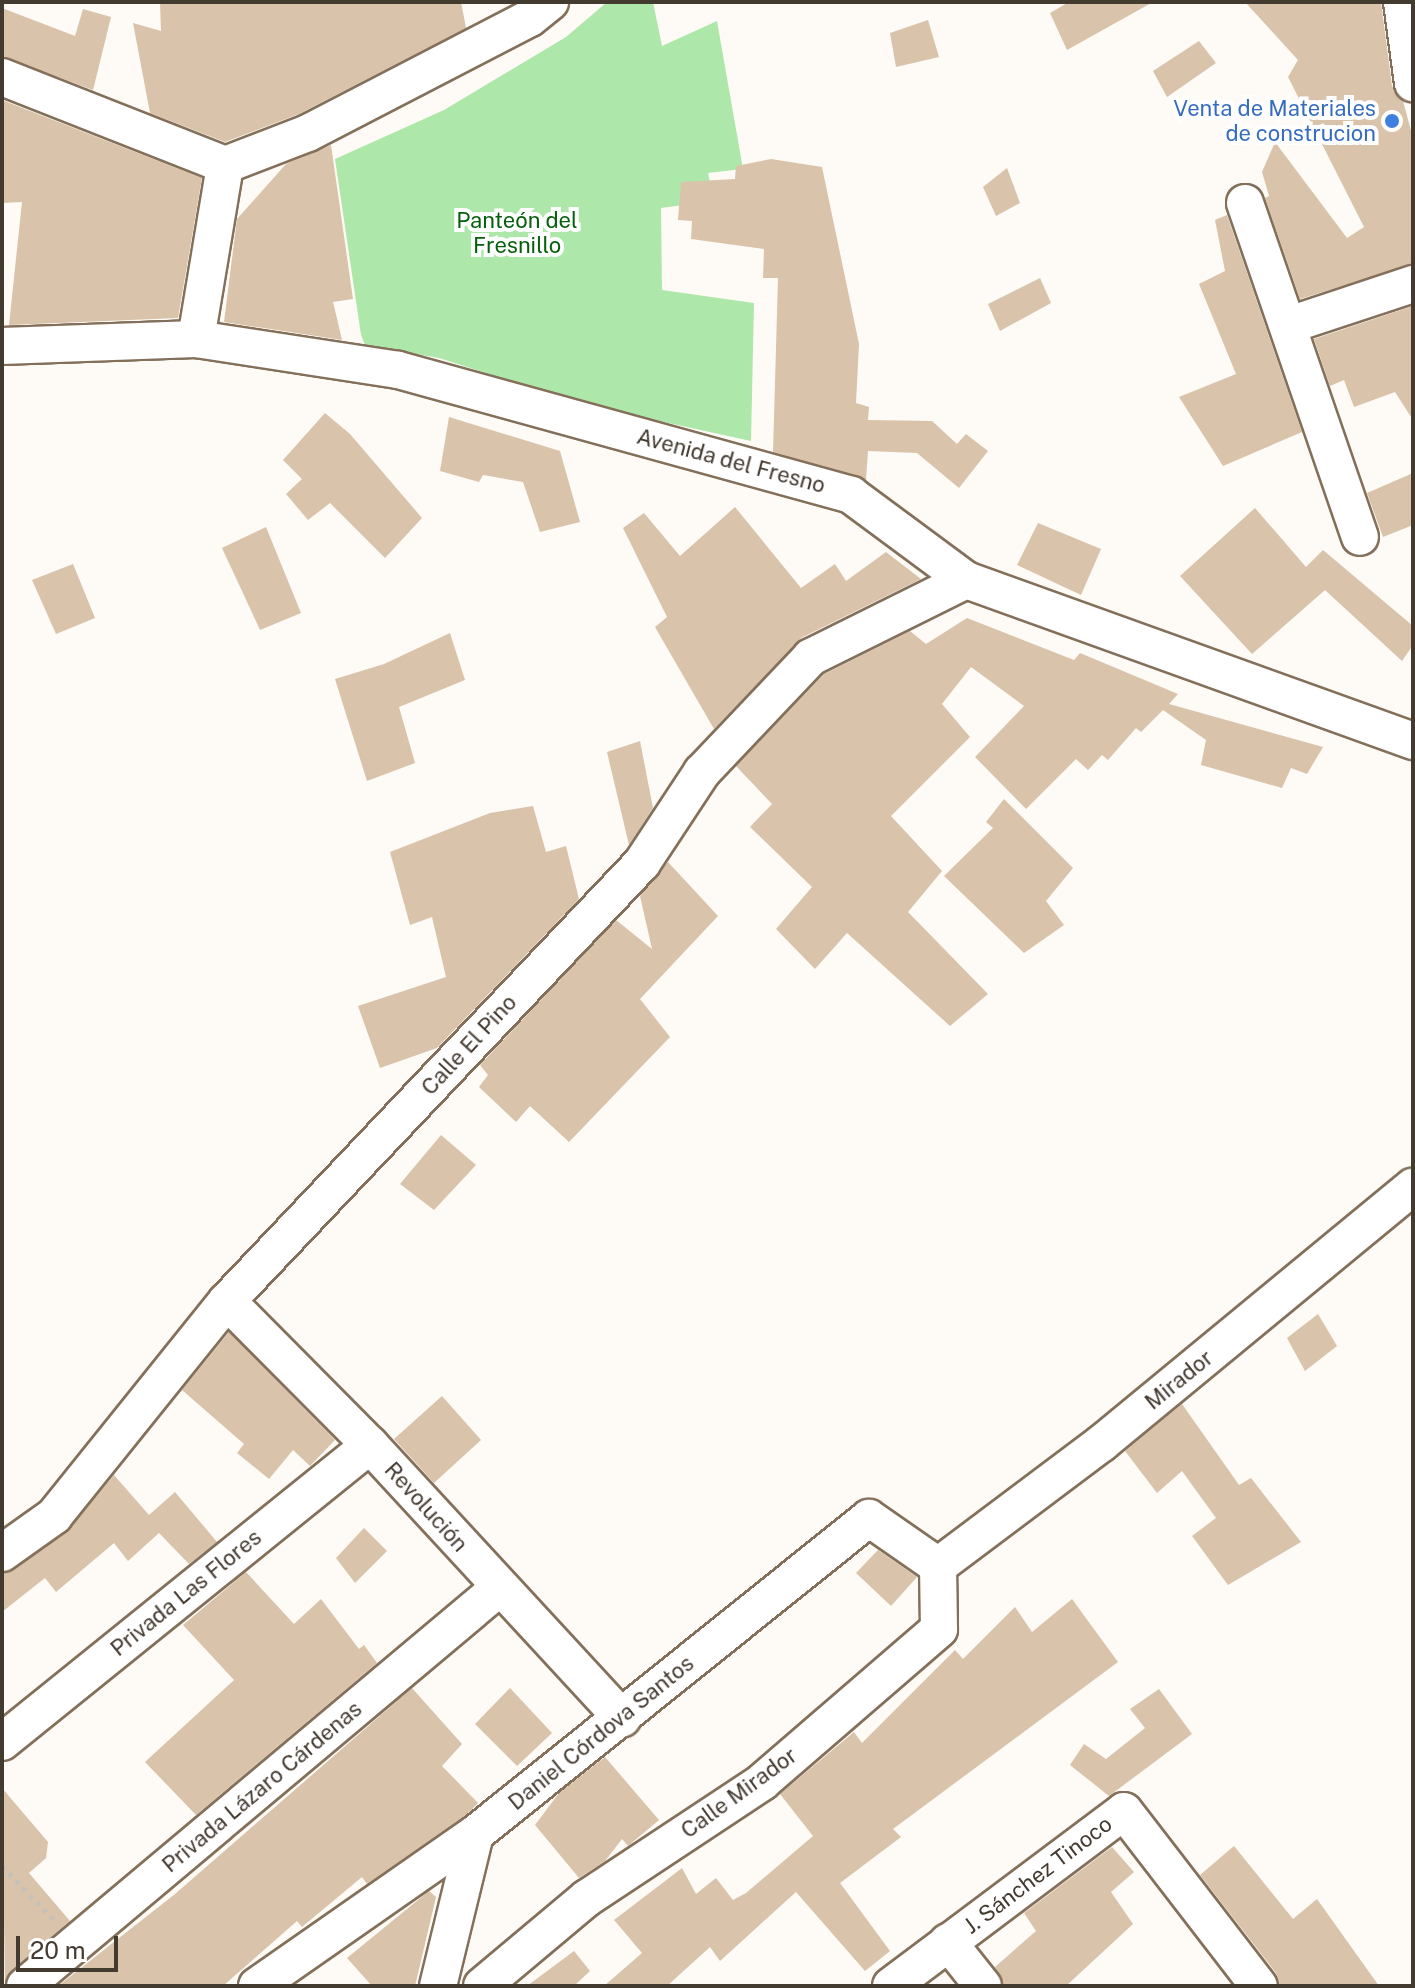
<!DOCTYPE html>
<meta charset="utf-8">
<style>
body{margin:0}
#map{position:relative;width:1415px;height:1988px;overflow:hidden;background:#fefaf5;font-family:"Public Sans",sans-serif}
div>[style]{position:absolute}
[style*='--x']{left:calc(var(--x)*1px);top:calc(var(--y)*1px);width:calc(var(--w)*1px);rotate:calc(var(--a)*1deg)}
.green>*{inset:0;background:#aee7aa}
.building>*{inset:0;background:#d9c3ab}
.path>*{height:5px;margin-top:-2.5px;transform-origin:0;background:repeating-linear-gradient(90deg,#c6c0ba 0 4px,transparent 0 10px)}
.roads{filter:drop-shadow(2px 0 #84705a) drop-shadow(-2px 0 #84705a) drop-shadow(0 2px #84705a) drop-shadow(0 -2px #84705a)}
.minor>*{height:36px;margin:-18px;padding:0 18px;transform-origin:18px;border-radius:18px;background:#fff}
.dots>*{width:22px;height:22px;translate:-50% -50%;box-sizing:border-box;border:4px solid #fff;border-radius:50%}
span{translate:-50% -50%;white-space:nowrap;text-align:center;line-height:1.15;-webkit-text-stroke:8px #fff;paint-order:stroke}
.shop-label{font-size:22px;color:#366cbe}
.right{translate:-100% -50%;text-align:right}
.park-label{font-size:22px;color:#065f0a}
.street-label{font-size:22px;color:#433a30}
.frame{position:absolute;inset:0;border:4px solid #433a30;pointer-events:none}
.scale{position:absolute;left:16px;top:1936px;width:102px;height:36px;box-sizing:border-box;border:4px solid #433a30;border-top:0;padding-left:10px;font-size:24px;line-height:28px;white-space:nowrap;color:#433a30;-webkit-text-stroke:6px #fff;paint-order:stroke}
</style>
<div id="map">
<div class="green">
<i style="clip-path:polygon(607px 2px,653px 2px,662px 46px,717px 21px,743px 169px,708px 173px,714px 201px,661px 208px,662px 290px,754px 303px,751px 441px,586px 405px,439px 358px,365px 345px,361px 335px,335px 159px,444px 110px,566px 37px)"></i>
</div>
<div class="building">
<i style="clip-path:polygon(160px 2px,461px 2px,466px 28px,299px 114px,225px 142px,150px 113px,133px 23px,161px 31px)"></i>
<i style="clip-path:polygon(1069px 2px,1153px 2px,1067px 50px,1050px 13px)"></i>
<i style="clip-path:polygon(1245px 2px,1381px 2px,1392px 86px,1403px 101px,1413px 138px,1413px 264px,1300px 299px,1265px 198px,1269px 196px,1262px 172px,1275px 142px,1347px 238px,1364px 227px,1288px 77px,1298px 60px)"></i>
<i style="clip-path:polygon(2px 8px,75px 36px,83px 9px,111px 17px,93px 90px,2px 56px)"></i>
<i style="clip-path:polygon(928px 20px,939px 57px,896px 67px,890px 33px)"></i>
<i style="clip-path:polygon(1199px 41px,1216px 63px,1167px 97px,1153px 71px)"></i>
<i style="clip-path:polygon(2px 100px,202px 178px,178px 318px,9px 325px,22px 202px,2px 203px)"></i>
<i style="clip-path:polygon(331px 145px,353px 299px,333px 302px,342px 340px,224px 322px,237px 219px,286px 164px)"></i>
<i style="clip-path:polygon(771px 159px,822px 167px,859px 344px,856px 403px,869px 407px,868px 420px,932px 421px,957px 444px,966px 434px,988px 451px,959px 488px,917px 453px,868px 451px,866px 480px,773px 452px,778px 278px,763px 278px,764px 249px,691px 239px,692px 221px,678px 220px,681px 182px,735px 179px,736px 166px)"></i>
<i style="clip-path:polygon(1007px 168px,1020px 203px,996px 216px,983px 187px)"></i>
<i style="clip-path:polygon(1227px 215px,1302px 432px,1223px 466px,1179px 397px,1236px 374px,1199px 284px,1225px 271px,1215px 220px)"></i>
<i style="clip-path:polygon(1040px 278px,1051px 303px,1000px 331px,988px 304px)"></i>
<i style="clip-path:polygon(1413px 306px,1413px 420px,1395px 392px,1354px 407px,1344px 380px,1330px 386px,1314px 339px)"></i>
<i style="clip-path:polygon(325px 413px,350px 434px,422px 518px,385px 558px,330px 503px,308px 520px,286px 494px,302px 479px,283px 460px)"></i>
<i style="clip-path:polygon(449px 417px,560px 451px,580px 522px,540px 532px,523px 482px,483px 475px,479px 482px,440px 471px)"></i>
<i style="clip-path:polygon(1413px 473px,1413px 525px,1383px 537px,1367px 493px)"></i>
<i style="clip-path:polygon(735px 507px,801px 588px,835px 564px,846px 581px,886px 552px,921px 579px,801px 638px,714px 729px,655px 627px,667px 617px,623px 528px,644px 513px,680px 556px)"></i>
<i style="clip-path:polygon(1255px 508px,1306px 567px,1323px 550px,1413px 626px,1413px 645px,1402px 661px,1325px 590px,1252px 654px,1180px 576px)"></i>
<i style="clip-path:polygon(1038px 523px,1101px 549px,1081px 595px,1017px 565px)"></i>
<i style="clip-path:polygon(266px 527px,301px 613px,260px 630px,222px 548px)"></i>
<i style="clip-path:polygon(73px 564px,95px 618px,56px 634px,32px 580px)"></i>
<i style="clip-path:polygon(967px 618px,1074px 660px,1080px 653px,1178px 694px,1169px 704px,1323px 747px,1307px 774px,1291px 768px,1282px 788px,1201px 765px,1206px 740px,1163px 710px,1141px 732px,1136px 728px,1108px 760px,1102px 755px,1088px 770px,1076px 759px,1026px 809px,975px 757px,1024px 706px,971px 667px,942px 704px,970px 737px,891px 816px,942px 871px,908px 912px,988px 994px,950px 1026px,847px 933px,815px 969px,776px 929px,812px 887px,750px 827px,772px 804px,736px 766px,824px 674px,910px 631px,926px 644px)"></i>
<i style="clip-path:polygon(450px 633px,465px 680px,399px 707px,415px 763px,367px 781px,335px 679px,384px 664px)"></i>
<i style="clip-path:polygon(640px 741px,653px 808px,629px 845px,607px 752px)"></i>
<i style="clip-path:polygon(1004px 799px,1073px 868px,1046px 901px,1064px 925px,1024px 953px,944px 876px,993px 828px,986px 822px)"></i>
<i style="clip-path:polygon(533px 806px,546px 852px,566px 846px,579px 899px,437px 1048px,380px 1068px,358px 1006px,446px 977px,432px 917px,410px 925px,390px 852px,490px 813px)"></i>
<i style="clip-path:polygon(668px 862px,718px 916px,640px 999px,670px 1037px,569px 1142px,530px 1106px,516px 1122px,479px 1087px,488px 1075px,480px 1065px,616px 920px,652px 949px,640px 896px)"></i>
<i style="clip-path:polygon(441px 1135px,476px 1165px,434px 1210px,400px 1184px)"></i>
<i style="clip-path:polygon(1318px 1314px,1337px 1346px,1305px 1371px,1287px 1338px)"></i>
<i style="clip-path:polygon(229px 1332px,335px 1440px,310px 1466px,293px 1450px,269px 1479px,237px 1453px,244px 1444px,182px 1390px)"></i>
<i style="clip-path:polygon(442px 1396px,481px 1440px,434px 1483px,394px 1439px)"></i>
<i style="clip-path:polygon(1182px 1404px,1239px 1485px,1251px 1478px,1301px 1542px,1228px 1585px,1192px 1536px,1216px 1518px,1182px 1471px,1157px 1493px,1125px 1451px)"></i>
<i style="clip-path:polygon(114px 1475px,149px 1515px,175px 1492px,217px 1542px,189px 1564px,159px 1533px,128px 1561px,114px 1543px,56px 1592px,45px 1578px,2px 1612px,2px 1574px,66px 1533px)"></i>
<i style="clip-path:polygon(364px 1528px,387px 1551px,355px 1583px,336px 1558px)"></i>
<i style="clip-path:polygon(878px 1550px,917px 1577px,891px 1606px,856px 1573px)"></i>
<i style="clip-path:polygon(246px 1572px,294px 1624px,321px 1599px,359px 1649px,364px 1645px,377px 1663px,196px 1815px,145px 1762px,234px 1680px,183px 1625px)"></i>
<i style="clip-path:polygon(1072px 1599px,1118px 1662px,893px 1829px,901px 1837px,840px 1883px,890px 1951px,865px 1971px,796px 1892px,720px 1961px,710px 1947px,667px 1986px,604px 1986px,642px 1953px,614px 1920px,682px 1868px,696px 1894px,716px 1878px,733px 1900px,746px 1893px,813px 1836px,780px 1794px,854px 1732px,862px 1743px,955px 1650px,963px 1659px,1015px 1607px,1032px 1632px)"></i>
<i style="clip-path:polygon(412px 1688px,462px 1744px,442px 1766px,478px 1803px,467px 1814px,367px 1884px,362px 1877px,302px 1927px,297px 1921px,223px 1986px,58px 1986px,175px 1894px)"></i>
<i style="clip-path:polygon(510px 1688px,552px 1733px,517px 1766px,475px 1724px)"></i>
<i style="clip-path:polygon(1159px 1689px,1192px 1734px,1109px 1796px,1070px 1765px,1084px 1744px,1106px 1759px,1145px 1728px,1130px 1709px)"></i>
<i style="clip-path:polygon(605px 1757px,659px 1820px,628px 1846px,622px 1839px,605px 1861px,579px 1878px,535px 1825px,559px 1793px)"></i>
<i style="clip-path:polygon(2px 1788px,48px 1842px,46px 1858px,29px 1873px,70px 1921px,12px 1970px,5px 1986px)"></i>
<i style="clip-path:polygon(1234px 1846px,1293px 1919px,1317px 1899px,1379px 1986px,1280px 1986px,1276px 1973px,1200px 1875px)"></i>
<i style="clip-path:polygon(1112px 1847px,1134px 1872px,1111px 1892px,1133px 1924px,1066px 1986px,1004px 1986px,995px 1967px,1036px 1931px,1024px 1913px)"></i>
<i style="clip-path:polygon(429px 1891px,436px 1897px,415px 1986px,372px 1986px,347px 1958px)"></i>
<i style="clip-path:polygon(574px 1951px,590px 1971px,574px 1986px,527px 1986px)"></i>
</div>
<div class="path">
<i style="--x:2;--y:1866;--w:74;--a:46.1"></i>
</div>
<div class="roads">
<div class="minor">
<i style="--x:1402;--y:2;--w:82;--a:82.3"></i>
<i style="--x:2;--y:77;--w:240;--a:21.5"></i>
<i style="--x:225;--y:165;--w:89;--a:-21.1"></i>
<i style="--x:308;--y:133;--w:250;--a:-27.4"></i>
<i style="--x:530;--y:18;--w:26;--a:-39"></i>
<i style="--x:1245;--y:203;--w:353;--a:71"></i>
<i style="--x:1289;--y:325;--w:131;--a:-18.3"></i>
<i style="--x:196;--y:339;--w:176;--a:-80.5"></i>
<i style="--x:2;--y:346;--w:194;--a:-2.1"></i>
<i style="--x:196;--y:339;--w:204;--a:8.7"></i>
<i style="--x:398;--y:370;--w:470;--a:15.4"></i>
<i style="--x:851;--y:495;--w:143;--a:36.5"></i>
<i style="--x:966;--y:580;--w:475;--a:19.8"></i>
<i style="--x:227;--y:1301;--w:203;--a:45.2"></i>
<i style="--x:370;--y:1445;--w:372;--a:47.3"></i>
<i style="--x:2;--y:1553;--w:64;--a:-35.4"></i>
<i style="--x:54;--y:1516;--w:276;--a:-51.2"></i>
<i style="--x:227;--y:1301;--w:603;--a:-46.54"></i>
<i style="--x:642;--y:863;--w:109;--a:-56.6"></i>
<i style="--x:702;--y:772;--w:158;--a:-46.5"></i>
<i style="--x:811;--y:657;--w:173;--a:-26.4"></i>
<i style="--x:938;--y:1566;--w:205;--a:-36.9"></i>
<i style="--x:1102;--y:1443;--w:403;--a:-39.5"></i>
<i style="--x:2;--y:1742;--w:473;--a:-38.9"></i>
<i style="--x:948;--y:1942;--w:56;--a:51.5"></i>
<i style="--x:25;--y:1986;--w:619;--a:-40.02"></i>
<i style="--x:257;--y:1986;--w:266;--a:-34.9"></i>
<i style="--x:475;--y:1834;--w:505;--a:-38.73"></i>
<i style="--x:869;--y:1518;--w:84;--a:34.8"></i>
<i style="--x:438;--y:1986;--w:156;--a:-76.3"></i>
<i style="--x:482;--y:1986;--w:137;--a:-40"></i>
<i style="--x:587;--y:1898;--w:210;--a:-33.5"></i>
<i style="--x:762;--y:1782;--w:234;--a:-40.8"></i>
<i style="--x:939;--y:1629;--w:63;--a:-90.9"></i>
<i style="--x:891;--y:1986;--w:291;--a:-36.9"></i>
<i style="--x:1124;--y:1811;--w:221;--a:52.4"></i>
</div>
</div>
<div class="dots">
<i style="left:1392px;top:121px;background:#3f7fe0"></i>
</div>
<div class="shop-label">
<span class="right" style="left:1376px;top:121px">Venta de Materiales<br>de construcion</span>
</div>
<div class="park-label">
<span style="left:517px;top:233px">Panteón del<br>Fresnillo</span>
</div>
<div class="street-label">
<span style="left:731px;top:461px;rotate:15deg">Avenida del Fresno</span>
<span style="left:469px;top:1045px;rotate:-47deg">Calle El Pino</span>
<span style="left:1179px;top:1380px;rotate:-39deg">Mirador</span>
<span style="left:426px;top:1507px;rotate:48deg">Revolución</span>
<span style="left:186px;top:1593px;rotate:-39deg">Privada Las Flores</span>
<span style="left:601px;top:1733px;rotate:-39deg">Daniel Córdova Santos</span>
<span style="left:262px;top:1787px;rotate:-40deg">Privada Lázaro Cárdenas</span>
<span style="left:739px;top:1793px;rotate:-36deg">Calle Mirador</span>
<span style="left:1038px;top:1875px;rotate:-37deg">J. Sánchez Tinoco</span>
</div>
<div class="frame"></div>
<div class="scale">20 m</div>
</div>
